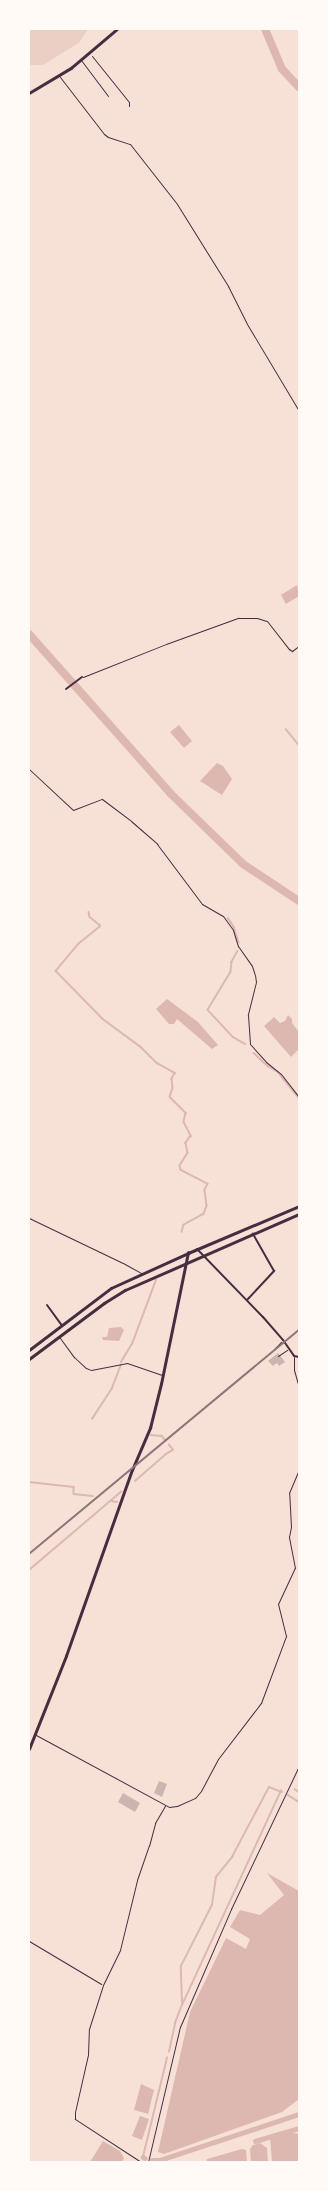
<!DOCTYPE html>
<style>
body{margin:0}
#map{position:relative;width:328px;height:2191px;overflow:hidden;background:#f7e1d7;font-family:"Alegreya Sans",sans-serif}
div>[style]{position:absolute}
[style*='--x']{left:calc(var(--x)*1px);top:calc(var(--y)*1px);width:calc(var(--w)*1px);rotate:calc(var(--a)*1deg)}
.green>*{inset:0;background:#ebcfc5}
.water>*{inset:0;background:#dcb8b0}
.stream>*{height:1.5px;margin:-0.75px;padding:0 0.75px;transform-origin:0.75px;border-radius:0.75px;background:#dcb8b0}
.canal>*{height:4.5px;margin:-2.25px;padding:0 2.25px;transform-origin:2.25px;border-radius:2.25px;background:#dcb8b0}
.river>*{height:8px;margin:-4px;padding:0 4px;transform-origin:4px;border-radius:4px;background:#dcb8b0}
.building>*{inset:0;background:#ccb4b1}
.path>*{height:1px;margin:-0.5px;padding:0 0.5px;transform-origin:0.5px;border-radius:0.5px;background:#4a2c40}
.service>*{height:1px;margin:-0.5px;padding:0 0.5px;transform-origin:0.5px;border-radius:0.5px;background:#4a2c40}
.minor>*{height:2px;margin:-1px;padding:0 1px;transform-origin:1px;border-radius:1px;background:#4a2c40}
.tertiary>*{height:2.5px;margin:-1.25px;padding:0 1.25px;transform-origin:1.25px;border-radius:1.25px;background:#4a2c40}
.secondary>*{height:2.5px;margin:-1.25px;padding:0 1.25px;transform-origin:1.25px;border-radius:1.25px;background:#4a2c40}
.primary>*{height:3px;margin:-1.5px;padding:0 1.5px;transform-origin:1.5px;border-radius:1.5px;background:#4a2c40}
.rail>*{height:1.5px;margin:-0.75px;padding:0 0.75px;transform-origin:0.75px;border-radius:0.75px;background:#8f747c}
span{translate:-50% -50%;white-space:nowrap;text-align:center;line-height:1.15;-webkit-text-stroke:4px #fffaf5;paint-order:stroke}
.frame{position:absolute;inset:0;border:30px solid #fffaf5;pointer-events:none}
</style>
<div id="map">
<div class="green">
<i style="clip-path:polygon(29px 29px,88px 29px,79px 43px,69px 49px,43px 65px,29px 65px)"></i>
</div>
<div class="water">
<i style="clip-path:polygon(297px 585px,299px 596px,286px 604px,281px 595px)"></i>
<i style="clip-path:polygon(179px 725px,192px 741px,184px 748px,170px 732px)"></i>
<i style="clip-path:polygon(217px 763px,223px 766px,232px 779px,222px 795px,200px 781px)"></i>
<i style="clip-path:polygon(167px 999px,198px 1022px,218px 1045px,212px 1049px,177px 1019px,174px 1024px,169px 1024px,156px 1009px)"></i>
<i style="clip-path:polygon(288px 1015px,292px 1019px,292px 1023px,299px 1032px,299px 1049px,291px 1057px,264px 1026px,274px 1017px,280px 1023px,285px 1021px)"></i>
<i style="clip-path:polygon(121px 1327px,124px 1330px,119px 1341px,103px 1340px,102px 1337px,107px 1337px,109px 1328px)"></i>
<i style="clip-path:polygon(267px 1873px,299px 1891px,299px 2099px,282px 2112px,164px 2154px,158px 2152px,190px 2012px,226px 1938px,246px 1949px,250px 1939px,230px 1927px,240px 1910px,260px 1915px,284px 1895px)"></i>
<i style="clip-path:polygon(141px 2084px,154px 2090px,148px 2114px,134px 2110px)"></i>
<i style="clip-path:polygon(140px 2116px,149px 2119px,142px 2140px,132px 2136px)"></i>
<i style="clip-path:polygon(287px 2132px,299px 2134px,299px 2162px,272px 2162px,270px 2137px)"></i>
<i style="clip-path:polygon(103px 2141px,120px 2151px,124px 2158px,122px 2162px,90px 2162px)"></i>
<i style="clip-path:polygon(260px 2143px,267px 2148px,268px 2162px,251px 2162px,250px 2149px,253px 2145px)"></i>
<i style="clip-path:polygon(242px 2149px,246px 2150px,247px 2162px,206px 2162px,207px 2159px)"></i>
</div>
<div class="stream">
<i style="--x:286;--y:729;--w:21;--a:51"></i>
<i style="--x:89;--y:912;--w:5;--a:79"></i>
<i style="--x:90;--y:917;--w:13;--a:39"></i>
<i style="--x:100;--y:925;--w:2;--a:90"></i>
<i style="--x:100;--y:927;--w:28;--a:141"></i>
<i style="--x:78;--y:945;--w:34;--a:130"></i>
<i style="--x:56;--y:971;--w:67;--a:45.6"></i>
<i style="--x:103;--y:1019;--w:47;--a:36.4"></i>
<i style="--x:141;--y:1047;--w:23;--a:45"></i>
<i style="--x:157;--y:1063;--w:21;--a:29"></i>
<i style="--x:175;--y:1073;--w:7;--a:117"></i>
<i style="--x:172;--y:1079;--w:9;--a:84"></i>
<i style="--x:173;--y:1088;--w:9;--a:108"></i>
<i style="--x:170;--y:1097;--w:23;--a:45"></i>
<i style="--x:186;--y:1113;--w:9;--a:103"></i>
<i style="--x:184;--y:1122;--w:16;--a:63"></i>
<i style="--x:191;--y:1136;--w:9;--a:126"></i>
<i style="--x:186;--y:1143;--w:10;--a:79"></i>
<i style="--x:188;--y:1153;--w:15;--a:122"></i>
<i style="--x:180;--y:1166;--w:4;--a:76"></i>
<i style="--x:181;--y:1170;--w:30;--a:27"></i>
<i style="--x:208;--y:1184;--w:7;--a:117"></i>
<i style="--x:205;--y:1190;--w:16;--a:83"></i>
<i style="--x:207;--y:1206;--w:9;--a:111"></i>
<i style="--x:204;--y:1214;--w:23;--a:151"></i>
<i style="--x:184;--y:1225;--w:7;--a:106"></i>
<i style="--x:228;--y:918;--w:11;--a:56"></i>
<i style="--x:234;--y:927;--w:16;--a:72"></i>
<i style="--x:238;--y:951;--w:13;--a:119"></i>
<i style="--x:232;--y:962;--w:10;--a:96"></i>
<i style="--x:231;--y:972;--w:44;--a:121.2"></i>
<i style="--x:208;--y:1010;--w:37;--a:47"></i>
<i style="--x:233;--y:1037;--w:14;--a:30"></i>
<i style="--x:254;--y:1053;--w:19;--a:43"></i>
<i style="--x:268;--y:1066;--w:12;--a:31"></i>
<i style="--x:278;--y:1072;--w:33;--a:51"></i>
<i style="--x:121;--y:1362;--w:21;--a:-59"></i>
<i style="--x:132;--y:1344;--w:68;--a:-69.4"></i>
<i style="--x:92;--y:1419;--w:37;--a:-57"></i>
<i style="--x:112;--y:1388;--w:25;--a:-69"></i>
<i style="--x:151;--y:1435;--w:11;--a:5"></i>
<i style="--x:162;--y:1436;--w:6;--a:51"></i>
<i style="--x:135;--y:1481;--w:41;--a:-41.1"></i>
<i style="--x:166;--y:1454;--w:8;--a:-30"></i>
<i style="--x:173;--y:1450;--w:6;--a:-129"></i>
<i style="--x:29;--y:1482;--w:45;--a:6.3"></i>
<i style="--x:74;--y:1487;--w:7;--a:90"></i>
<i style="--x:74;--y:1494;--w:19;--a:6"></i>
<i style="--x:112;--y:1501;--w:5;--a:11"></i>
<i style="--x:29;--y:1570;--w:121;--a:-40.3"></i>
<i style="--x:295;--y:1789;--w:5;--a:37"></i>
<i style="--x:288;--y:1795;--w:13;--a:32"></i>
<i style="--x:182;--y:2003;--w:37;--a:-92"></i>
<i style="--x:181;--y:1966;--w:68;--a:-63.1"></i>
<i style="--x:212;--y:1905;--w:28;--a:-82"></i>
<i style="--x:216;--y:1877;--w:26;--a:-51"></i>
<i style="--x:232;--y:1857;--w:79;--a:-62.1"></i>
<i style="--x:269;--y:1787;--w:14;--a:21"></i>
<i style="--x:169;--y:2052;--w:30;--a:-78"></i>
<i style="--x:175;--y:2023;--w:19;--a:-69"></i>
<i style="--x:182;--y:2005;--w:236;--a:-65.2"></i>
<i style="--x:143;--y:2157;--w:102;--a:-76.4"></i>
</div>
<div class="canal">
<i style="--x:255;--y:2141;--w:46;--a:-16.5"></i>
<i style="--x:143;--y:2157;--w:2;--a:27"></i>
<i style="--x:152;--y:2160;--w:8;--a:0"></i>
<i style="--x:160;--y:2160;--w:146;--a:-18.3"></i>
</div>
<div class="river">
<i style="--x:265;--y:29;--w:43;--a:67"></i>
<i style="--x:282;--y:69;--w:25;--a:47"></i>
<i style="--x:29;--y:634;--w:214;--a:48.4"></i>
<i style="--x:171;--y:794;--w:100;--a:44.2"></i>
<i style="--x:243;--y:864;--w:67;--a:33.5"></i>
</div>
<div class="building">
<i style="clip-path:polygon(278px 1353px,285px 1362px,279px 1366px,277px 1363px,273px 1366px,268px 1361px)"></i>
<i style="clip-path:polygon(159px 1781px,167px 1784px,162px 1797px,154px 1793px)"></i>
<i style="clip-path:polygon(123px 1793px,140px 1803px,135px 1812px,118px 1802px)"></i>
</div>
<div class="path">
<i style="--x:92;--y:56;--w:59;--a:51.2"></i>
<i style="--x:129;--y:102;--w:4;--a:90"></i>
<i style="--x:274;--y:1349;--w:10;--a:-45"></i>
<i style="--x:278;--y:1356;--w:11;--a:-34"></i>
<i style="--x:29;--y:1941;--w:84;--a:30.8"></i>
</div>
<div class="service">
<i style="--x:81;--y:60;--w:45;--a:53.1"></i>
<i style="--x:60;--y:77;--w:72;--a:52.3"></i>
<i style="--x:104;--y:134;--w:5;--a:37"></i>
<i style="--x:108;--y:137;--w:23;--a:18"></i>
<i style="--x:130;--y:144;--w:76;--a:51.9"></i>
<i style="--x:177;--y:204;--w:97;--a:58.1"></i>
<i style="--x:228;--y:286;--w:42;--a:63.4"></i>
<i style="--x:247;--y:324;--w:101;--a:59.1"></i>
<i style="--x:83;--y:677;--w:89;--a:-21.7"></i>
<i style="--x:166;--y:644;--w:77;--a:-19.9"></i>
<i style="--x:238;--y:618;--w:19;--a:0"></i>
<i style="--x:257;--y:618;--w:10;--a:17"></i>
<i style="--x:267;--y:621;--w:36;--a:52"></i>
<i style="--x:289;--y:649;--w:4;--a:34"></i>
<i style="--x:292;--y:651;--w:9;--a:-36"></i>
<i style="--x:29;--y:769;--w:60;--a:43"></i>
<i style="--x:73;--y:810;--w:31;--a:-21"></i>
<i style="--x:102;--y:799;--w:36;--a:37"></i>
<i style="--x:131;--y:821;--w:35;--a:41"></i>
<i style="--x:157;--y:844;--w:75;--a:53.1"></i>
<i style="--x:202;--y:904;--w:24;--a:30"></i>
<i style="--x:223;--y:916;--w:17;--a:54"></i>
<i style="--x:233;--y:930;--w:17;--a:73"></i>
<i style="--x:238;--y:946;--w:24;--a:55"></i>
<i style="--x:252;--y:966;--w:9;--a:72"></i>
<i style="--x:255;--y:975;--w:7;--a:82"></i>
<i style="--x:256;--y:982;--w:34;--a:104"></i>
<i style="--x:248;--y:1015;--w:29;--a:86"></i>
<i style="--x:250;--y:1044;--w:24;--a:48"></i>
<i style="--x:266;--y:1062;--w:19;--a:39"></i>
<i style="--x:281;--y:1074;--w:29;--a:52"></i>
<i style="--x:29;--y:1218;--w:104;--a:25.6"></i>
<i style="--x:123;--y:1263;--w:21;--a:29"></i>
<i style="--x:60;--y:1338;--w:24;--a:54"></i>
<i style="--x:74;--y:1357;--w:16;--a:43"></i>
<i style="--x:86;--y:1368;--w:5;--a:22"></i>
<i style="--x:91;--y:1370;--w:37;--a:-11"></i>
<i style="--x:127;--y:1363;--w:37;--a:19"></i>
<i style="--x:294;--y:1357;--w:13;--a:90"></i>
<i style="--x:294;--y:1370;--w:18;--a:74"></i>
<i style="--x:36;--y:1735;--w:151;--a:28.4"></i>
<i style="--x:169;--y:1807;--w:8;--a:-7"></i>
<i style="--x:177;--y:1806;--w:20;--a:-24"></i>
<i style="--x:195;--y:1798;--w:9;--a:-49"></i>
<i style="--x:201;--y:1791;--w:36;--a:-62"></i>
<i style="--x:218;--y:1759;--w:71;--a:-52.5"></i>
<i style="--x:261;--y:1703;--w:72;--a:-69.5"></i>
<i style="--x:286;--y:1636;--w:33;--a:-104"></i>
<i style="--x:278;--y:1604;--w:40;--a:-65"></i>
<i style="--x:295;--y:1568;--w:32;--a:-101"></i>
<i style="--x:289;--y:1537;--w:10;--a:-79"></i>
<i style="--x:291;--y:1527;--w:34;--a:-93"></i>
<i style="--x:289;--y:1493;--w:25;--a:-67"></i>
<i style="--x:141;--y:2162;--w:79;--a:-146.9"></i>
<i style="--x:75;--y:2119;--w:7;--a:-90"></i>
<i style="--x:75;--y:2112;--w:58;--a:-77.2"></i>
<i style="--x:88;--y:2055;--w:26;--a:-88"></i>
<i style="--x:89;--y:2029;--w:46;--a:-72.3"></i>
<i style="--x:103;--y:1985;--w:39;--a:-64"></i>
<i style="--x:120;--y:1950;--w:72;--a:-76.3"></i>
<i style="--x:137;--y:1880;--w:36;--a:-71"></i>
<i style="--x:149;--y:1846;--w:24;--a:-75"></i>
<i style="--x:155;--y:1823;--w:20;--a:-60"></i>
<i style="--x:148;--y:2162;--w:139;--a:-76.7"></i>
<i style="--x:180;--y:2027;--w:129;--a:-66.6"></i>
<i style="--x:231;--y:1909;--w:158;--a:-64.6"></i>
</div>
<div class="minor">
<i style="--x:66;--y:689;--w:20;--a:-37"></i>
<i style="--x:197;--y:1249;--w:95;--a:45.9"></i>
<i style="--x:263;--y:1317;--w:30;--a:49"></i>
<i style="--x:283;--y:1340;--w:19;--a:55"></i>
<i style="--x:294;--y:1356;--w:5;--a:11"></i>
<i style="--x:247;--y:1300;--w:40;--a:-47"></i>
<i style="--x:274;--y:1271;--w:43;--a:-119.6"></i>
<i style="--x:47;--y:1305;--w:24;--a:54"></i>
</div>
<div class="tertiary">
<i style="--x:29;--y:93;--w:49;--a:-30.8"></i>
<i style="--x:71;--y:68;--w:60;--a:-40.3"></i>
</div>
<div class="secondary">
<i style="--x:29;--y:1749;--w:100;--a:-68.3"></i>
<i style="--x:66;--y:1656;--w:197;--a:-70.5"></i>
<i style="--x:132;--y:1470;--w:46;--a:-66.8"></i>
<i style="--x:150;--y:1428;--w:45;--a:-76"></i>
<i style="--x:161;--y:1384;--w:134;--a:-78.4"></i>
</div>
<div class="primary">
<i style="--x:29;--y:1350;--w:103;--a:-37.1"></i>
<i style="--x:111;--y:1288;--w:85;--a:-24.4"></i>
<i style="--x:188;--y:1253;--w:121;--a:-22.9"></i>
<i style="--x:29;--y:1359;--w:94;--a:-36.7"></i>
<i style="--x:104;--y:1303;--w:25;--a:-32"></i>
<i style="--x:125;--y:1290;--w:190;--a:-23.6"></i>
</div>
<div class="rail">
<i style="--x:29;--y:1554;--w:351;--a:-39.7"></i>
</div>
<div class="frame"></div>
</div>
